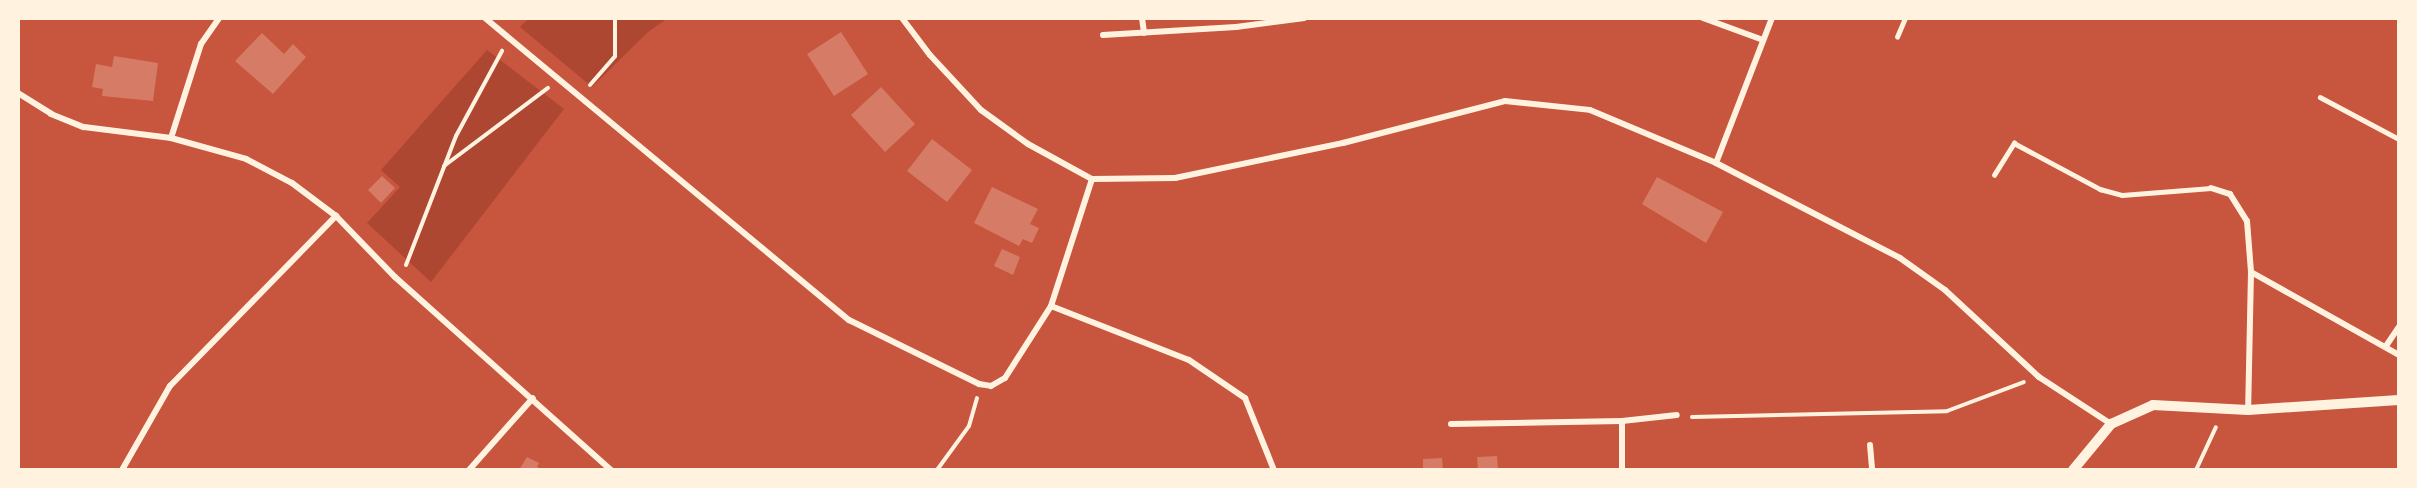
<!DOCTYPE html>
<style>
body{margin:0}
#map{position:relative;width:2417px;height:488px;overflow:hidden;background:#c8553d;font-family:"Open Sans",sans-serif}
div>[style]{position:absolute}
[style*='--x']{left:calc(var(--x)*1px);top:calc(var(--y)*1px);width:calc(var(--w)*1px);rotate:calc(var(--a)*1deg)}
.green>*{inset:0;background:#ae4732}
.building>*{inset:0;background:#d67c66}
.path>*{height:4px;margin:-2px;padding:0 2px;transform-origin:2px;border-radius:2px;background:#fff3e0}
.service>*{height:4.5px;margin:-2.25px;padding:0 2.25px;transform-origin:2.25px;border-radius:2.25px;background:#fff3e0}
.minor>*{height:6px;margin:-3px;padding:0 3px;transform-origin:3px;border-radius:3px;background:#fff3e0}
.tertiary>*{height:10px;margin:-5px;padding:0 5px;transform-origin:5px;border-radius:5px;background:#fff3e0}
span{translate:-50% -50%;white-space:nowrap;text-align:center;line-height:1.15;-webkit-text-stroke:4.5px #fff3e0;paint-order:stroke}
.frame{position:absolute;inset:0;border:20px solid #fff3e0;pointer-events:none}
</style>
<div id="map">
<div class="green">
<i style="clip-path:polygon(529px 18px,668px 18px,648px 32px,592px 87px,520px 27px)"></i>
<i style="clip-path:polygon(487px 50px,564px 109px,431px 282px,367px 223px,400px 187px,381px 170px)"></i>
</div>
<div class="building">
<i style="clip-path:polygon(841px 32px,868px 74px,834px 96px,807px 54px)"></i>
<i style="clip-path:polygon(262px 33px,284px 54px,293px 44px,306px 57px,273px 94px,235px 61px)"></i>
<i style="clip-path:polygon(114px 56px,158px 63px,153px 101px,102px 96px,103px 89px,92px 87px,96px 64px,112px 67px)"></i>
<i style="clip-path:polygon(881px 87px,915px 124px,885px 152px,851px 115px)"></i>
<i style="clip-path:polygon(932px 139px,972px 170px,947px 202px,907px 171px)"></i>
<i style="clip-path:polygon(382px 176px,395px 188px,381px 203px,368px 190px)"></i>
<i style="clip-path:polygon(1657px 177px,1723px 212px,1706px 243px,1642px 204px)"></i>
<i style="clip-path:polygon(992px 187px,1038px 209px,1030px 224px,1039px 228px,1032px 243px,1023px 239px,1019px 246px,974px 223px)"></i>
<i style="clip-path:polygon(1002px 249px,1020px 257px,1013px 275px,994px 266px)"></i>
<i style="clip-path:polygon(1497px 456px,1498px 470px,1478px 470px,1477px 457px)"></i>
<i style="clip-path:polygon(527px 457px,539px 463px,537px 467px,545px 470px,519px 470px)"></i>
<i style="clip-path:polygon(1442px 458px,1443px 470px,1423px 470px,1423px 459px)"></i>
</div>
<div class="path">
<i style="--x:590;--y:85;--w:38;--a:-49"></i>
<i style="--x:615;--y:56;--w:38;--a:-90"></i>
<i style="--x:444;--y:166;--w:130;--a:-36.9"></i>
<i style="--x:406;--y:265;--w:138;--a:-68.8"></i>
<i style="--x:456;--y:136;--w:97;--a:-61.6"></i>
<i style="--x:1692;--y:417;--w:255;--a:-1.3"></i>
<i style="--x:1947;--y:411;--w:82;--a:-20.6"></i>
<i style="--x:937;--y:470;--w:54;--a:-54"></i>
<i style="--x:969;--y:426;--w:29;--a:-74"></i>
<i style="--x:2196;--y:470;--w:47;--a:-65.1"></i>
</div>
<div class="service">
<i style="--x:1897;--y:37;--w:21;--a:-67"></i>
<i style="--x:2320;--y:97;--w:89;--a:28"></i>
<i style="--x:1994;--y:175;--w:38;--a:-58"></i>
<i style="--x:2014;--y:143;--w:98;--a:28.1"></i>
<i style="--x:2100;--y:189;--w:23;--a:15"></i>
<i style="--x:2122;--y:195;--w:89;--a:-4.5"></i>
</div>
<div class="minor">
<i style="--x:485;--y:18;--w:473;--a:39.7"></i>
<i style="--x:849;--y:320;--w:145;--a:26.2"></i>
<i style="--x:979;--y:384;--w:12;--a:9"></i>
<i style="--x:991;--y:386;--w:16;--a:-30"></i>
<i style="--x:1005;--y:378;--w:85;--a:-57.4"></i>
<i style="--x:1051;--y:306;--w:133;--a:-72.1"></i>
<i style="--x:902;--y:18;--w:46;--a:52.9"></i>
<i style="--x:930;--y:55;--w:75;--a:47.2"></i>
<i style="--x:981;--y:110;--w:58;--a:35.9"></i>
<i style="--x:1028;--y:144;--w:73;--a:28.7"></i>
<i style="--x:1092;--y:179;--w:83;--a:-0.7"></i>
<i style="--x:1175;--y:178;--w:172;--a:-11.8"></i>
<i style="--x:1343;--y:143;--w:167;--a:-14.5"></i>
<i style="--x:1505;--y:101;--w:85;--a:6"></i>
<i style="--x:1590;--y:110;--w:137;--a:22.8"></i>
<i style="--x:1716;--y:163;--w:207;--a:27.3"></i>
<i style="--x:1900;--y:258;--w:55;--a:35.4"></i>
<i style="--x:1945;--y:290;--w:128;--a:42.8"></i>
<i style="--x:2039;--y:377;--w:86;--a:33.1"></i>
<i style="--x:1142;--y:18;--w:15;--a:82"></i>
<i style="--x:1703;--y:18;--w:64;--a:20.1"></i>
<i style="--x:1103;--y:35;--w:133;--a:-3.4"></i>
<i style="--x:1236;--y:27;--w:69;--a:-7.5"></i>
<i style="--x:18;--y:93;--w:39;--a:32"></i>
<i style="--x:51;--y:114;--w:35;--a:22"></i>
<i style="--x:84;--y:127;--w:88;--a:7.2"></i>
<i style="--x:171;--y:138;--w:78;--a:15.6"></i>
<i style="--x:246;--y:159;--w:52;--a:27.6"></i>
<i style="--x:292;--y:183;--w:55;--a:36.9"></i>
<i style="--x:336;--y:216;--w:85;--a:46"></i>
<i style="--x:395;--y:277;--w:290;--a:41.8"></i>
<i style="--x:171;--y:138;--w:99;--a:-72.3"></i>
<i style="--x:201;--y:44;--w:32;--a:-55"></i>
<i style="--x:1716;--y:163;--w:155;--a:-68.9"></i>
<i style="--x:2211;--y:188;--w:20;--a:18"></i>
<i style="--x:2230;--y:194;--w:32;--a:58"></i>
<i style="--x:2247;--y:221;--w:51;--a:85.5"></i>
<i style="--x:2251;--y:272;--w:138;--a:91.2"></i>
<i style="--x:2251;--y:272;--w:170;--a:29.3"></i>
<i style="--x:1051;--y:306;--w:148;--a:21.4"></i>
<i style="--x:1189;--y:360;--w:68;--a:34.2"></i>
<i style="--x:1245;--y:398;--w:78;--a:68.1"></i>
<i style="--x:2386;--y:346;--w:23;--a:-56"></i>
<i style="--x:1622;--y:421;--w:49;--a:90"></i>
<i style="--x:1451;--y:424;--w:171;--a:-1"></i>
<i style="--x:1622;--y:421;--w:55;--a:-6.2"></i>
<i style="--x:1870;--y:445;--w:25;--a:85"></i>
<i style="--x:122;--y:470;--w:97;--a:-60.3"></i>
<i style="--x:170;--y:386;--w:238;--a:-45.7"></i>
<i style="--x:469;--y:470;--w:96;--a:-48.4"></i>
</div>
<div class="tertiary">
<i style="--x:2073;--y:470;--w:60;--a:-50.4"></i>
<i style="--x:2111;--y:424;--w:46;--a:-24.3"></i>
<i style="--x:2153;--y:405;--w:95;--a:3"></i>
<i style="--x:2248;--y:410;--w:151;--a:-3.8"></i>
</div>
<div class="frame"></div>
</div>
